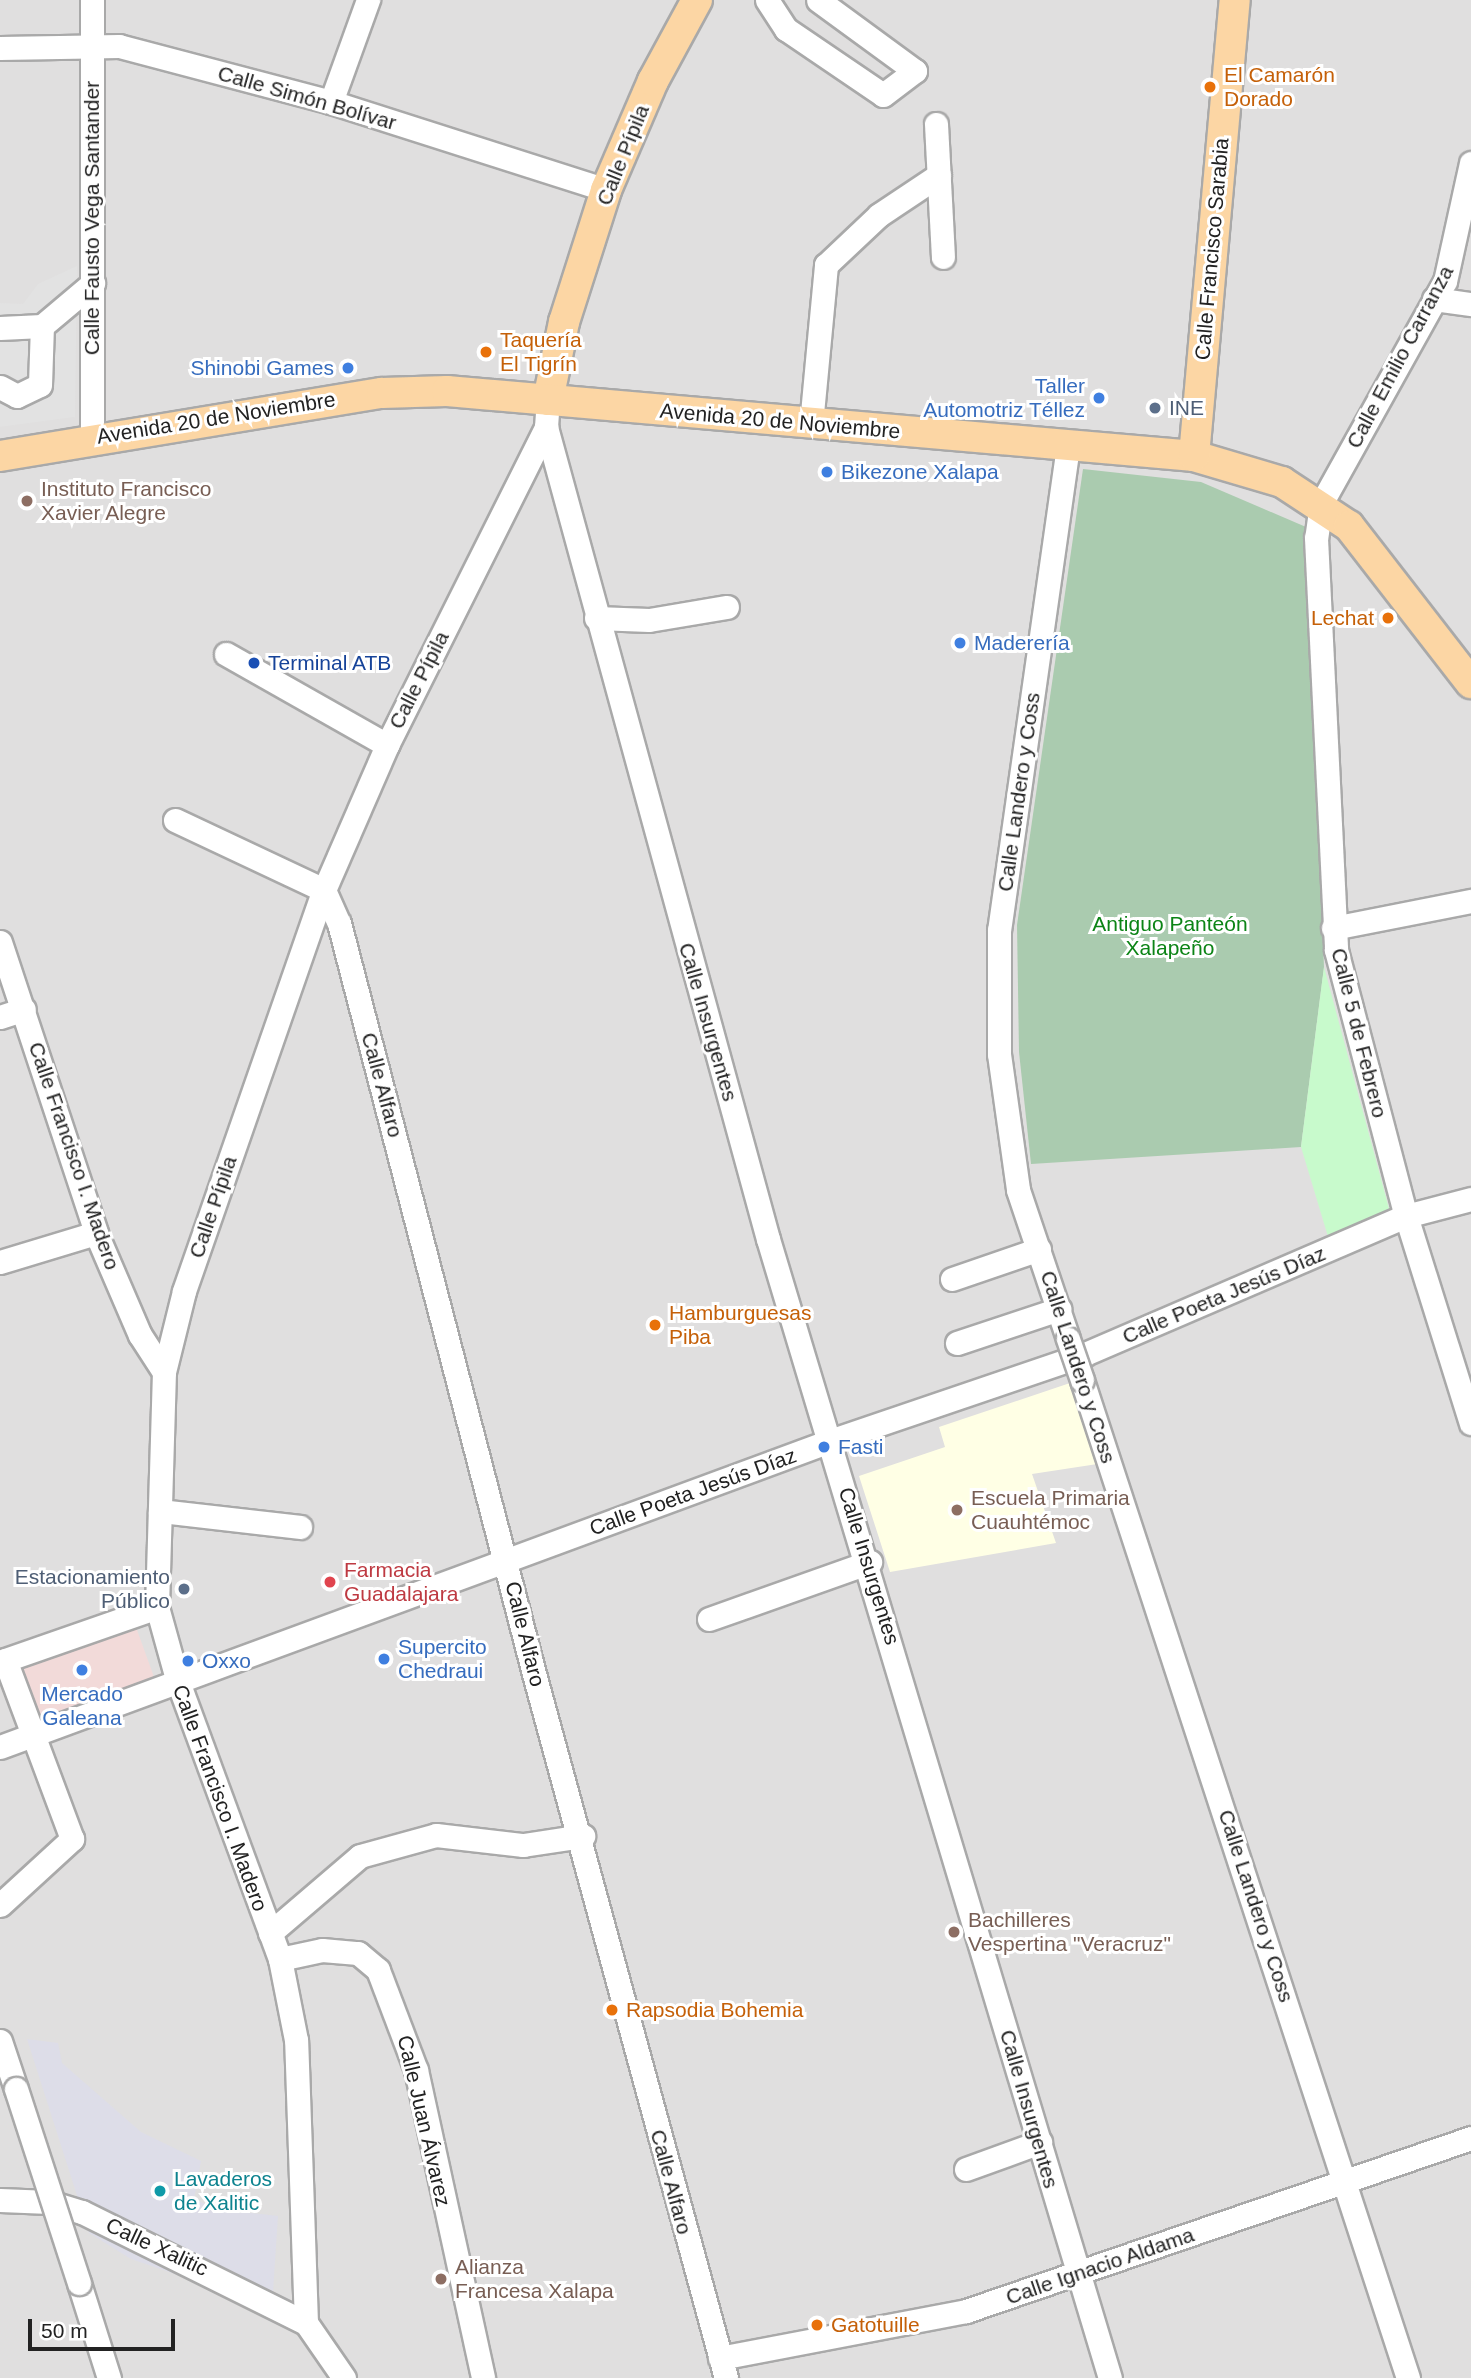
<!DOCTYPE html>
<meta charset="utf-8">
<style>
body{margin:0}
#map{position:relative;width:1471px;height:2378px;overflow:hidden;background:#f2efe9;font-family:Helvetica,sans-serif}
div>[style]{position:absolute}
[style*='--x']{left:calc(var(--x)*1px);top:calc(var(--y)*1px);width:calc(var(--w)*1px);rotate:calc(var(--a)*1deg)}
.residential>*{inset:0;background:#e0dfdf}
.commercial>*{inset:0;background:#f2dad9}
.education>*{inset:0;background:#ffffe5}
.cemetery>*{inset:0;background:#aacbaf}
.park>*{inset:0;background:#c8facc}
.parking>*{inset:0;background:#e2e2e2}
.plaza>*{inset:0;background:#dddde8}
.roads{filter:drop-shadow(2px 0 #a9a9a9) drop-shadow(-2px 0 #a9a9a9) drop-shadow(0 2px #a9a9a9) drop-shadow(0 -2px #a9a9a9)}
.minor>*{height:23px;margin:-11.5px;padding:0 11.5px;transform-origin:11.5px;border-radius:11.5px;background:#fff}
.major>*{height:30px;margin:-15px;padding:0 15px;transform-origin:15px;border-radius:15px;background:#fcd6a4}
.bridges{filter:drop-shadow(2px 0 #a9a9a9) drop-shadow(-2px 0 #a9a9a9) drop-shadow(0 2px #a9a9a9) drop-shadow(0 -2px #a9a9a9)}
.minor-bridge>*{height:23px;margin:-11.5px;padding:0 11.5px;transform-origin:11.5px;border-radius:11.5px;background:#fff}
.dots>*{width:19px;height:19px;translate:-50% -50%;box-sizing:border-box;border:4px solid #fff;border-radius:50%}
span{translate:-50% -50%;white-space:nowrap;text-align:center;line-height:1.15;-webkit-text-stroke:6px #fff;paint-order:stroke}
.food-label{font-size:21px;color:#c56008}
.left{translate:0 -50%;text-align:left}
.right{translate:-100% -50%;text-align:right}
.street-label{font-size:21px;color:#222}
.shop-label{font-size:21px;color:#366cbe}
.service-label{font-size:21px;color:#4e5e75}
.education-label{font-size:21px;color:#785e54}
.transit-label{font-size:21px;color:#164399}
.park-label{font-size:21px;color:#0c8416}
.health-label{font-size:21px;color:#be3a42}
.culture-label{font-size:21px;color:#0d838f}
.scale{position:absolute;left:28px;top:2319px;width:147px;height:32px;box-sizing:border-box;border:4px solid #222;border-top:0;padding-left:9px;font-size:21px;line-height:24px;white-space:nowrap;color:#222;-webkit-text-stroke:5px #fff;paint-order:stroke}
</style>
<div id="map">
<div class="residential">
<i style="clip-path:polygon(0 0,1471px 0,1471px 2378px,0 2378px)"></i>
</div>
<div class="commercial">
<i style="clip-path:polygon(133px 1619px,154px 1677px,31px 1722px,10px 1663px)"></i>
</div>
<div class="education">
<i style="clip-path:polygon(1073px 1382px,1104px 1463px,1032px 1474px,1056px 1543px,890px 1572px,859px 1476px,945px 1447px,939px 1427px)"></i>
</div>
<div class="cemetery">
<i style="clip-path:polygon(1083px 469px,1201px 482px,1306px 527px,1324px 967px,1301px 1147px,1031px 1164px,1019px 1052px,1017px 925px)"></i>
</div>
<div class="park">
<i style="clip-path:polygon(1324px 967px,1391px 1216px,1329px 1240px,1301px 1147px)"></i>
</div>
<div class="parking">
<i style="clip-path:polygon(77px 266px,75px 417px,0 427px,0 303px,23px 304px,38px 284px)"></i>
</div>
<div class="plaza">
<i style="clip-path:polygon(27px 2039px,58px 2043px,62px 2063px,141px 2132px,201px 2161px,194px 2199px,217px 2209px,278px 2216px,271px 2322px,219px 2289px,131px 2259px,89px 2233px)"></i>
</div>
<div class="roads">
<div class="minor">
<i style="--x:767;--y:0;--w:35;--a:57"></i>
<i style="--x:786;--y:29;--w:117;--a:34.2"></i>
<i style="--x:883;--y:95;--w:40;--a:-37"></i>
<i style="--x:915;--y:71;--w:120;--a:-143.8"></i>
<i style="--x:0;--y:48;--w:119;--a:-1"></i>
<i style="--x:119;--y:46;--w:219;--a:14.8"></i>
<i style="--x:331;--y:102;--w:289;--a:17.7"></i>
<i style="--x:331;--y:102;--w:109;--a:-70.1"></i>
<i style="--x:936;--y:124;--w:133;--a:87"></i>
<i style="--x:1471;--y:163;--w:121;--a:102.4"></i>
<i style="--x:1445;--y:281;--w:255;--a:119.1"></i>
<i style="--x:1321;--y:504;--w:34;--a:98"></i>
<i style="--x:1316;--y:538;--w:412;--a:87.2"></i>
<i style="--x:1336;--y:950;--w:275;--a:75.3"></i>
<i style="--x:1406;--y:1216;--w:217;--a:72.6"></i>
<i style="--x:1434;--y:299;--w:37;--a:8"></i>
<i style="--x:0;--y:328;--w:42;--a:-2.7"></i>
<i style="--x:42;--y:326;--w:67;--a:-40.1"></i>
<i style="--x:0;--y:387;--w:19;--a:28"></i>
<i style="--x:17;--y:396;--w:25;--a:-26"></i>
<i style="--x:40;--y:385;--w:59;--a:-88.1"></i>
<i style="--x:811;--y:424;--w:160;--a:-84.6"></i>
<i style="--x:826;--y:265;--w:73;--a:-43.3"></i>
<i style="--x:879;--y:215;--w:72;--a:-33.7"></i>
<i style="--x:546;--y:427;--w:842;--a:74.71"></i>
<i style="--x:768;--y:1239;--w:1189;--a:73.29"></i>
<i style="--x:92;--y:437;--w:437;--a:-90"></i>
<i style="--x:1068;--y:446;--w:489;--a:98.1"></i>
<i style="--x:999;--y:930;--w:124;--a:90"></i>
<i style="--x:999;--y:1054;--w:137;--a:82"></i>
<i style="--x:1018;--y:1190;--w:157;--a:71.4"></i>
<i style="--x:596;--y:618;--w:53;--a:2.2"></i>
<i style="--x:649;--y:620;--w:79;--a:-9.5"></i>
<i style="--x:226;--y:654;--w:185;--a:29.5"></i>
<i style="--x:175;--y:820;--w:165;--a:25.2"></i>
<i style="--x:324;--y:890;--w:36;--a:66"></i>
<i style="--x:339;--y:923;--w:772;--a:75.44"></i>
<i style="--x:533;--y:1670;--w:734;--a:74.75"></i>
<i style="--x:1333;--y:928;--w:141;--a:-11.1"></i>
<i style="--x:0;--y:942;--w:306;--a:71.7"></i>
<i style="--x:96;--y:1233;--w:111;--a:66.7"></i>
<i style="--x:140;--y:1335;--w:44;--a:57"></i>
<i style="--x:0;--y:1017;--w:25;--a:-18"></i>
<i style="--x:0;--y:1262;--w:100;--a:-16.8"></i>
<i style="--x:952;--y:1279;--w:92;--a:-19"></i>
<i style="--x:957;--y:1343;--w:108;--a:-18.4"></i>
<i style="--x:1082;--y:1380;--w:1050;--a:71.91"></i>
<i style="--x:160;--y:1511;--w:141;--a:6.5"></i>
<i style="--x:709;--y:1619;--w:171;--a:-19.5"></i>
<i style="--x:0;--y:1747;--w:885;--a:-20.24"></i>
<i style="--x:830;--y:1441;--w:269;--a:-18.8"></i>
<i style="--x:1085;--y:1354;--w:349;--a:-23.3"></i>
<i style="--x:1406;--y:1216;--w:67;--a:-14.7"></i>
<i style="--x:0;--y:1905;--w:98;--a:-42.5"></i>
<i style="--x:72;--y:1839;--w:191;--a:-110.5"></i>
<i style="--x:5;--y:1660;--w:161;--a:-19.2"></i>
<i style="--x:270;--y:1933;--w:118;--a:-40.5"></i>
<i style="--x:360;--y:1856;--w:79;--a:-15.4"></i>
<i style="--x:436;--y:1835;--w:88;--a:6.6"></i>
<i style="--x:523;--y:1845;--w:61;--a:-8.5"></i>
<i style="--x:280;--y:1959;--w:43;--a:-12.1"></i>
<i style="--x:322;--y:1950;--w:36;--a:5"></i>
<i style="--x:358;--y:1953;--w:26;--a:40"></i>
<i style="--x:378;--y:1970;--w:107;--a:69.2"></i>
<i style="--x:416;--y:2070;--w:315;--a:77.7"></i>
<i style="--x:0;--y:2041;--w:51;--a:71.6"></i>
<i style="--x:966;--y:2169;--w:79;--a:-20"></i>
<i style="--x:0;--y:2200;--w:49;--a:2.3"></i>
<i style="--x:49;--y:2202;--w:34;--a:17"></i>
<i style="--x:82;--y:2212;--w:250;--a:26.4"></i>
<i style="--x:79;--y:2283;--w:100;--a:72.5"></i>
<i style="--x:720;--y:2358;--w:250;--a:-10.8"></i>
<i style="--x:966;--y:2311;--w:534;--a:-18.91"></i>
<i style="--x:344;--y:2378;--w:67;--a:-124.6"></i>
<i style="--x:306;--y:2323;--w:283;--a:-92"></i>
<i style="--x:296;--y:2040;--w:83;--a:-101.2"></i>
<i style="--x:280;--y:1959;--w:298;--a:-110.2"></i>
<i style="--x:177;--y:1679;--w:75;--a:-105.5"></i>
<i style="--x:157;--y:1607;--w:235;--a:-88.3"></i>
<i style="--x:164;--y:1372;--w:83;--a:-76.1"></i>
<i style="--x:184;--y:1291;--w:425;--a:-70.8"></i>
<i style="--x:324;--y:890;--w:158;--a:-66.5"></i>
<i style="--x:387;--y:745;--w:356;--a:-63.4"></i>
<i style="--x:546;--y:427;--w:27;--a:-86"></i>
</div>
<div class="major">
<i style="--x:548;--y:400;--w:80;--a:-78.4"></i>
<i style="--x:564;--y:322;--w:139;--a:-72.3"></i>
<i style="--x:606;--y:190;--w:119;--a:-66.7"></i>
<i style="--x:653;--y:81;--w:92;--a:-61.5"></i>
<i style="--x:0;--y:456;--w:387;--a:-9.4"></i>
<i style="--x:382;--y:393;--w:65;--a:-1.8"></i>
<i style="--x:447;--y:391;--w:750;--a:4.97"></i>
<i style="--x:1194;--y:456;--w:92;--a:16.5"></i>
<i style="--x:1282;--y:482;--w:80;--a:33.3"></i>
<i style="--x:1349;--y:526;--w:199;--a:52.2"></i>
<i style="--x:1194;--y:456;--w:458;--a:-84.9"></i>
</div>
</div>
<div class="bridges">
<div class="minor-bridge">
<i style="--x:1068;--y:1339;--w:43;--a:71.1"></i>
<i style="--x:16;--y:2089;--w:204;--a:72"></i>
</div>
</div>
<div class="dots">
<i style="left:1210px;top:87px;background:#e8710a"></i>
<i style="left:486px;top:352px;background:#e8710a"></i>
<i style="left:348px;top:368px;background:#3f7fe0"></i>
<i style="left:1099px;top:398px;background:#3f7fe0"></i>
<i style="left:1155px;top:408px;background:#5c6f8a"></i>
<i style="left:827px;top:472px;background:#3f7fe0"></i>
<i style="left:27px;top:501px;background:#8d6e63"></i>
<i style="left:1388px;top:618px;background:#e8710a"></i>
<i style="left:960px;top:643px;background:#3f7fe0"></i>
<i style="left:254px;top:663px;background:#1a4fb4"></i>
<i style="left:655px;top:1325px;background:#e8710a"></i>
<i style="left:824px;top:1447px;background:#3f7fe0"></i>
<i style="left:957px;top:1510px;background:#8d6e63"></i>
<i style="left:330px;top:1582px;background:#e0444e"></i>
<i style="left:184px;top:1589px;background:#5c6f8a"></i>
<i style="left:384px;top:1659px;background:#3f7fe0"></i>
<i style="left:188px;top:1661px;background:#3f7fe0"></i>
<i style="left:82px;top:1670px;background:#3f7fe0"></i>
<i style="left:954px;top:1932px;background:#8d6e63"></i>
<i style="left:612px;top:2010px;background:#e8710a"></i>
<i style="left:160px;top:2191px;background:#0f9aa8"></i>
<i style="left:441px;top:2279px;background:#8d6e63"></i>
<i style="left:817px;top:2325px;background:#e8710a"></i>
</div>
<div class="food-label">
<span class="left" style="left:1224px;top:87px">El Camarón<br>Dorado</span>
<span class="left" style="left:500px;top:352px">Taquería<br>El Tigrín</span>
<span class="right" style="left:1374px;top:618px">Lechat</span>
<span class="left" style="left:669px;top:1325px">Hamburguesas<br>Piba</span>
<span class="left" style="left:626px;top:2010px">Rapsodia Bohemia</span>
<span class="left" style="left:831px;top:2325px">Gatotuille</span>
</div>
<div class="street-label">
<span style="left:307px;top:98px;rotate:16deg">Calle Simón Bolívar</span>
<span style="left:623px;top:155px;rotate:-68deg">Calle Pípila</span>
<span style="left:92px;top:218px;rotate:-90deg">Calle Fausto Vega Santander</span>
<span style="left:1212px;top:249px;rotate:-85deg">Calle Francisco Sarabia</span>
<span style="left:1400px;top:357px;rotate:-62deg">Calle Emilio Carranza</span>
<span style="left:216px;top:418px;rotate:-9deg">Avenida 20 de Noviembre</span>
<span style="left:780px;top:421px;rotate:5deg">Avenida 20 de Noviembre</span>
<span style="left:419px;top:680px;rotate:-63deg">Calle Pípila</span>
<span style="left:1019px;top:792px;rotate:-82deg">Calle Landero y Coss</span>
<span style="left:708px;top:1022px;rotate:74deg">Calle Insurgentes</span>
<span style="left:1359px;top:1033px;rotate:76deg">Calle 5 de Febrero</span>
<span style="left:382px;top:1085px;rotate:75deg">Calle Alfaro</span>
<span style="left:74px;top:1156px;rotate:71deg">Calle Francisco I. Madero</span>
<span style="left:213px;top:1207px;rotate:-71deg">Calle Pípila</span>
<span style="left:1224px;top:1295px;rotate:-23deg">Calle Poeta Jesús Díaz</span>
<span style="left:1078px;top:1367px;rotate:72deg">Calle Landero y Coss</span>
<span style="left:693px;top:1492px;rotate:-20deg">Calle Poeta Jesús Díaz</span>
<span style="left:869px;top:1566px;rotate:73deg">Calle Insurgentes</span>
<span style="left:525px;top:1634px;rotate:76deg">Calle Alfaro</span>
<span style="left:220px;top:1798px;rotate:70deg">Calle Francisco I. Madero</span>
<span style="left:1256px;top:1906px;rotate:72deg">Calle Landero y Coss</span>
<span style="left:1029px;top:2109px;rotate:74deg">Calle Insurgentes</span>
<span style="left:424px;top:2121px;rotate:77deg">Calle Juan Álvarez</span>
<span style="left:671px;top:2182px;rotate:75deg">Calle Alfaro</span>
<span style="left:157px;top:2247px;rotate:25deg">Calle Xalitic</span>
<span style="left:1100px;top:2266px;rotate:-19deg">Calle Ignacio Aldama</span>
</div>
<div class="shop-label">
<span class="right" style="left:334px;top:368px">Shinobi Games</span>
<span class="right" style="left:1085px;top:398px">Taller<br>Automotriz Téllez</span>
<span class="left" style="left:841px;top:472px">Bikezone Xalapa</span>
<span class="left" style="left:974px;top:643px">Maderería</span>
<span class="left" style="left:838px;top:1447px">Fasti</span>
<span class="left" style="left:398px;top:1659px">Supercito<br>Chedraui</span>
<span class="left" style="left:202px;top:1661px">Oxxo</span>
<span style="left:82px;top:1706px">Mercado<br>Galeana</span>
</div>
<div class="service-label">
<span class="left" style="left:1169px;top:408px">INE</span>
<span class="right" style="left:170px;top:1589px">Estacionamiento<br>Público</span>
</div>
<div class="education-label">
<span class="left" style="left:41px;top:501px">Instituto Francisco<br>Xavier Alegre</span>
<span class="left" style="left:971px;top:1510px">Escuela Primaria<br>Cuauhtémoc</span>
<span class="left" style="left:968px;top:1932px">Bachilleres<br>Vespertina "Veracruz"</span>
<span class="left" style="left:455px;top:2279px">Alianza<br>Francesa Xalapa</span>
</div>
<div class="transit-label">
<span class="left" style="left:268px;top:663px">Terminal ATB</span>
</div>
<div class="park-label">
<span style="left:1170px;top:936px">Antiguo Panteón<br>Xalapeño</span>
</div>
<div class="health-label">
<span class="left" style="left:344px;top:1582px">Farmacia<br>Guadalajara</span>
</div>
<div class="culture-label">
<span class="left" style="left:174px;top:2191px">Lavaderos<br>de Xalitic</span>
</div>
<div class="scale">50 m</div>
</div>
